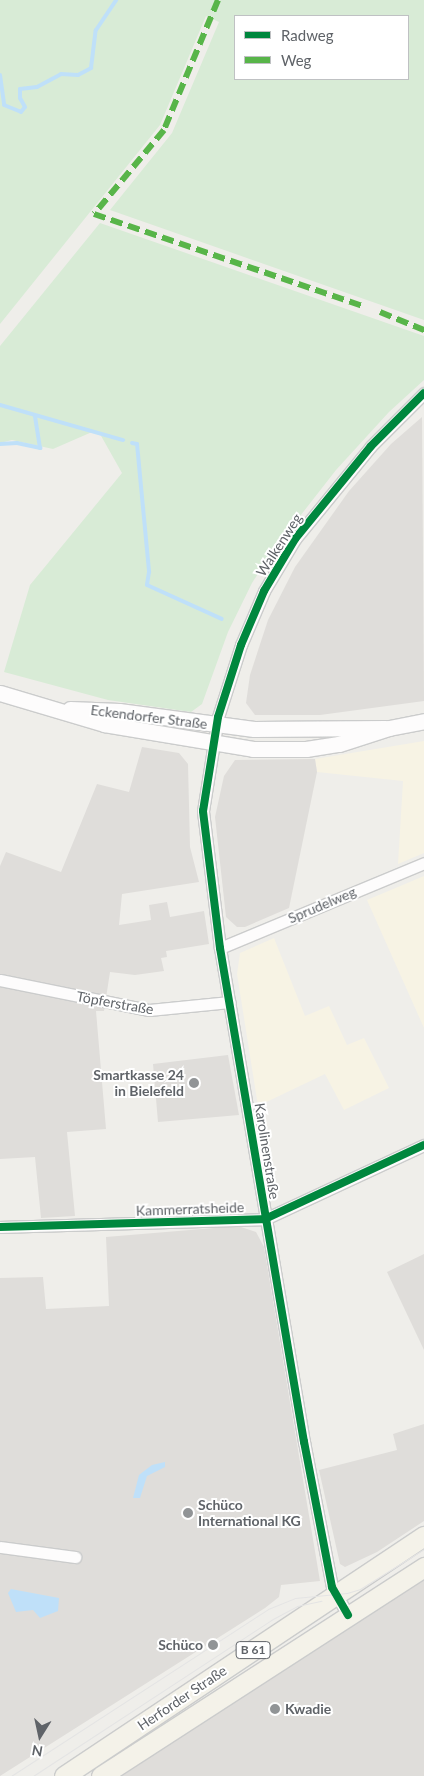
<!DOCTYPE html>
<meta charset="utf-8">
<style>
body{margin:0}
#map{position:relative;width:424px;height:1776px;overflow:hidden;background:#efeeea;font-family:Lato,sans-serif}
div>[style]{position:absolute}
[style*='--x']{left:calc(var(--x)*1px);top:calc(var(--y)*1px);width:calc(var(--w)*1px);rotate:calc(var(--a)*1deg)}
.commercial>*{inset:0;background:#f7f3e4}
.industrial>*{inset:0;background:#dfddda}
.green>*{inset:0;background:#d8ebd6}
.water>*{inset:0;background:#bfe0f9}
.stream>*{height:4px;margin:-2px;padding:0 2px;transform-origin:2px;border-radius:2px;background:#bfe0f9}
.roads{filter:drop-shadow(1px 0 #cbcccc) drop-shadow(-1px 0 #cbcccc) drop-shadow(0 1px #cbcccc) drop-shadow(0 -1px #cbcccc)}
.minor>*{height:11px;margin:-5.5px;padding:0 5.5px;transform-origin:5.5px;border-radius:5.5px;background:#fdfcfc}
.tertiary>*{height:15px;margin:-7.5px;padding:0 7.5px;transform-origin:7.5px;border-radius:7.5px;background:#fdfcfc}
.primary>*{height:19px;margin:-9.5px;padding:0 9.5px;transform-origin:9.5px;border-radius:9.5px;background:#f4f2e9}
.tram>*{height:1px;margin:-0.5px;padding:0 0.5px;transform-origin:0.5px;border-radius:0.5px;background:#e4e4e4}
.quiet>*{height:6px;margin-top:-3px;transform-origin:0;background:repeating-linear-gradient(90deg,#58b549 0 12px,transparent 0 18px)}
.cycleway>*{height:8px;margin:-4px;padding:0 4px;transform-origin:4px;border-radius:4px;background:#00873e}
.dots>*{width:14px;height:14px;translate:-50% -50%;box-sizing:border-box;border:2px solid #fff;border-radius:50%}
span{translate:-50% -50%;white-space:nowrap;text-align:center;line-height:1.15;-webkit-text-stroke:4px #fff;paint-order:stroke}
.shield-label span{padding:1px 4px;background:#fff;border:1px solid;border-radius:4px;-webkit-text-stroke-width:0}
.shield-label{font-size:12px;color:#5f6368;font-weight:700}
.street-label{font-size:14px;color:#5f6368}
.poi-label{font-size:14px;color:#5f6368;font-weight:700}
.right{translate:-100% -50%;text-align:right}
.left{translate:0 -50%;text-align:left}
.legend{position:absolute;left:234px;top:15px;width:175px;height:65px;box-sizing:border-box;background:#fff;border:1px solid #bfc1c3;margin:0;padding:6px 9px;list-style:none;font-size:15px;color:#5f6368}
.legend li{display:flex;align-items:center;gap:10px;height:25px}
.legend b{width:25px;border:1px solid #bfc1c3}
.north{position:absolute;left:15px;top:1711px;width:50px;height:50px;-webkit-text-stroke:4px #fff;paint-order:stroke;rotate:190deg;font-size:14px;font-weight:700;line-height:20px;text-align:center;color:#5f6368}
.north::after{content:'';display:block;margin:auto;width:18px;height:22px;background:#5f6368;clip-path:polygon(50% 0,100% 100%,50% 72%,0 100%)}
</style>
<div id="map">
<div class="commercial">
<i style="clip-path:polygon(424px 741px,424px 853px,398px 864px,403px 781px,317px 772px,315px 759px)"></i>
<i style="clip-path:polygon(424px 876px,424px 1028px,367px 900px)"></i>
<i style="clip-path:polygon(274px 938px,305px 1016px,329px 1006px,347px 1045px,364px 1038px,389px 1088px,344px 1110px,325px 1074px,258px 1106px,237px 974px,240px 953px)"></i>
</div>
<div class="industrial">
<i style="clip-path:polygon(422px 417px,424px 701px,320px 715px,255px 715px,246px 703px,250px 675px,268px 620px,295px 567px,349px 491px,391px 444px)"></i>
<i style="clip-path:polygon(142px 747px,179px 753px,188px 764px,190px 847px,199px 882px,122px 894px,119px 925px,151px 920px,149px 905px,167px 902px,170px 917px,204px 911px,209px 944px,166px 951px,167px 957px,161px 958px,164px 971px,135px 975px,110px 972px,104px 1011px,96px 1011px,106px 1129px,67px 1132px,75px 1216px,41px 1218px,35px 1157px,0 1159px,0 866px,6px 852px,61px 872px,97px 784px,129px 792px)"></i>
<i style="clip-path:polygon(315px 759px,317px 772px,289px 908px,245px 927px,237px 927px,226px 917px,215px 817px,224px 776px,235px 760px)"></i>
<i style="clip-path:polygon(228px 1055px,239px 1115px,158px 1122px,153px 1064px)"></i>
<i style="clip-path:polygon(238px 1226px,256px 1232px,264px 1247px,320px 1581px,281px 1585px,279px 1597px,265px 1608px,0 1776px,0 1278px,43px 1277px,46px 1309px,109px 1306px,106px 1237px)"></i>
<i style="clip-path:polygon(424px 1254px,424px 1350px,387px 1272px)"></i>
<i style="clip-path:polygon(424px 1424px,424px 1521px,377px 1552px,345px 1567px,340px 1564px,319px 1470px,397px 1450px,393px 1434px)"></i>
<i style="clip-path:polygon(424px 1580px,424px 1776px,122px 1776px,285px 1668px)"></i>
</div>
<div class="green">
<i style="clip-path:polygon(evenodd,0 0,424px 0,424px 320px,110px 210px,172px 133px,219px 22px,206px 16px,160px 125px,0 324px,0 0,235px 16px,408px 16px,408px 79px,235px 79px,235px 16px)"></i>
<i style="clip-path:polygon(100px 223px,424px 336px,424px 380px,389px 412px,336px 470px,272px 552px,252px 583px,228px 632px,202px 704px,191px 712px,108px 700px,4px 672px,30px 585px,122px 473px,100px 434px,92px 432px,53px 449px,12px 440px,0 443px,0 346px)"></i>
</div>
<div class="water">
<i style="clip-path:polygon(165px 1462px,165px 1467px,147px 1476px,140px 1498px,133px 1498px,139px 1475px,152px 1465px)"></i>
<i style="clip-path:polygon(11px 1589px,59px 1598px,58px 1611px,40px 1618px,33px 1610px,16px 1612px,8px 1593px)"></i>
</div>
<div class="stream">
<i style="--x:0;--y:75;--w:30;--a:82"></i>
<i style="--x:4;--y:105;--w:18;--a:22"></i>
<i style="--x:21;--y:112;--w:6;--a:-51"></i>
<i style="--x:25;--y:107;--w:10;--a:-119"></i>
<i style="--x:20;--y:98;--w:9;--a:-90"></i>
<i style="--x:20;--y:89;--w:17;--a:-7"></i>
<i style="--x:37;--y:87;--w:27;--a:-28"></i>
<i style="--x:61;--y:74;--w:17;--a:3"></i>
<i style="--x:78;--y:75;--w:15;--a:-28"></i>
<i style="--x:91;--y:68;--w:38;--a:-83"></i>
<i style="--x:96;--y:30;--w:36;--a:-56"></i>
<i style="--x:0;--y:405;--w:128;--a:15.9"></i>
<i style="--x:132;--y:443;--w:5;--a:11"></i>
<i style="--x:137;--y:444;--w:129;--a:84.6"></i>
<i style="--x:149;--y:572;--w:13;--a:99"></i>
<i style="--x:147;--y:585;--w:82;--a:24.4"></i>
<i style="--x:0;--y:444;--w:17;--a:-3"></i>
<i style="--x:17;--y:443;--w:24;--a:12"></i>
<i style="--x:40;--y:448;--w:33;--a:-99"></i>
</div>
<div class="roads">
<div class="minor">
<i style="--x:220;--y:948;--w:221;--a:-22.6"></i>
<i style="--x:0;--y:980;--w:152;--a:11.4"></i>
<i style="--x:149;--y:1010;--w:81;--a:-5.6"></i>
<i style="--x:0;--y:1227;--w:265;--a:-1.7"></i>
<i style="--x:265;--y:1219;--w:175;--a:-25"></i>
<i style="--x:0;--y:1547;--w:76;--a:7.6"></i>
<i style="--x:348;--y:1615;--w:32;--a:-120"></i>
<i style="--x:332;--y:1587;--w:148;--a:-100.9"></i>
<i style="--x:304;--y:1442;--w:501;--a:-99.65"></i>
<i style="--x:220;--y:948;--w:138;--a:-97.1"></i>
<i style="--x:203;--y:811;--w:95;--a:-80.9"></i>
<i style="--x:218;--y:717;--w:76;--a:-72.3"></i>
<i style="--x:241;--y:645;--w:59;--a:-66.9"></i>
<i style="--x:264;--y:591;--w:61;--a:-59.2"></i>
<i style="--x:295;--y:539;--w:120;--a:-50.7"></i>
<i style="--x:371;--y:446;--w:75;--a:-45"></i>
</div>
<div class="tertiary">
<i style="--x:0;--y:693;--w:109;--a:16.6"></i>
<i style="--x:104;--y:724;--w:151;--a:9.5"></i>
<i style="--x:253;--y:749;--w:53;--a:0"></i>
<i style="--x:306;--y:749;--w:33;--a:-9"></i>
<i style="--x:339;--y:744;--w:52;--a:-17.7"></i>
<i style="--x:389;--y:728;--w:36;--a:-11"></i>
<i style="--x:70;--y:709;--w:49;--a:2.3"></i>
<i style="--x:119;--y:711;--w:136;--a:7.6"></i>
<i style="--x:254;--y:729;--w:131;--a:-0.4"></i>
</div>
<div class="primary">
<i style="--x:64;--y:1776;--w:433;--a:-33.7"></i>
<i style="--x:101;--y:1776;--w:385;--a:-32.9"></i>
</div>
</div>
<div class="tram">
<i style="--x:11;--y:1776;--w:306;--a:-33"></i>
<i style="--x:268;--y:1609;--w:29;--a:-22"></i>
<i style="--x:295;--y:1598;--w:52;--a:-5.5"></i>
<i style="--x:347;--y:1593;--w:14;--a:-17"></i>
<i style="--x:360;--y:1589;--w:75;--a:-32"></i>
<i style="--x:33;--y:1776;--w:285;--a:-33.2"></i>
<i style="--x:271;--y:1620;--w:30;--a:-28"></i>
<i style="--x:297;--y:1606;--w:25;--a:-12"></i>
</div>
<div class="quiet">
<i style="--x:218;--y:0;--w:141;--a:112.6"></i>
<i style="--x:164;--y:130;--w:109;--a:129.8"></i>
<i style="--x:94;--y:214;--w:287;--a:18.9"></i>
<i style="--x:380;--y:312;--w:48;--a:22.2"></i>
</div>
<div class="cycleway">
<i style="--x:0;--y:1227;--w:265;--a:-1.7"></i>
<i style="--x:265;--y:1219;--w:175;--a:-25"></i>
<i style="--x:348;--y:1615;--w:32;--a:-120"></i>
<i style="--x:332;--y:1587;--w:148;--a:-100.9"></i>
<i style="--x:304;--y:1442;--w:501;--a:-99.65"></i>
<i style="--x:220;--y:948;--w:138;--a:-97.1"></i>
<i style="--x:203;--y:811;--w:95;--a:-80.9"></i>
<i style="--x:218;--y:717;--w:76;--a:-72.3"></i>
<i style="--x:241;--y:645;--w:59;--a:-66.9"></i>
<i style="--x:264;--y:591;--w:61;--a:-59.2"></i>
<i style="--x:295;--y:539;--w:120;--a:-50.7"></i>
<i style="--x:371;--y:446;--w:75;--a:-45"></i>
</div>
<div class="dots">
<i style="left:194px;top:1083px;background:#919496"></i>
<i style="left:188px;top:1513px;background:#919496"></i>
<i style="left:213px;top:1645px;background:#919496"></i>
<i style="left:275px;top:1709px;background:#919496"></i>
</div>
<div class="shield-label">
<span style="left:253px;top:1650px">B 61</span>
</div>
<div class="street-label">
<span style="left:279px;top:545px;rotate:-57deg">Walkenweg</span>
<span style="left:149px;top:717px;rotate:7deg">Eckendorfer Straße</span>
<span style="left:322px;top:905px;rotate:-23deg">Sprudelweg</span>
<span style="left:115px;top:1003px;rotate:10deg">Töpferstraße</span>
<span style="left:267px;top:1151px;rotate:81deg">Karolinenstraße</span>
<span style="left:190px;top:1209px;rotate:-2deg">Kammerratsheide</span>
<span style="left:182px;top:1698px;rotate:-34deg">Herforder Straße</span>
</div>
<div class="poi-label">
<span class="right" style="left:184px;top:1083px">Smartkasse 24<br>in Bielefeld</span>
<span class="left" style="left:198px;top:1513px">Schüco<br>International KG</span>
<span class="right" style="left:203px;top:1645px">Schüco</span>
<span class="left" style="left:285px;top:1709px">Kwadie</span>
</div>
<ul class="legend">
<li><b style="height:6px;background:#00873e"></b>Radweg</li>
<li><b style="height:6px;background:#58b549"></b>Weg</li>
</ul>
<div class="north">N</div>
</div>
